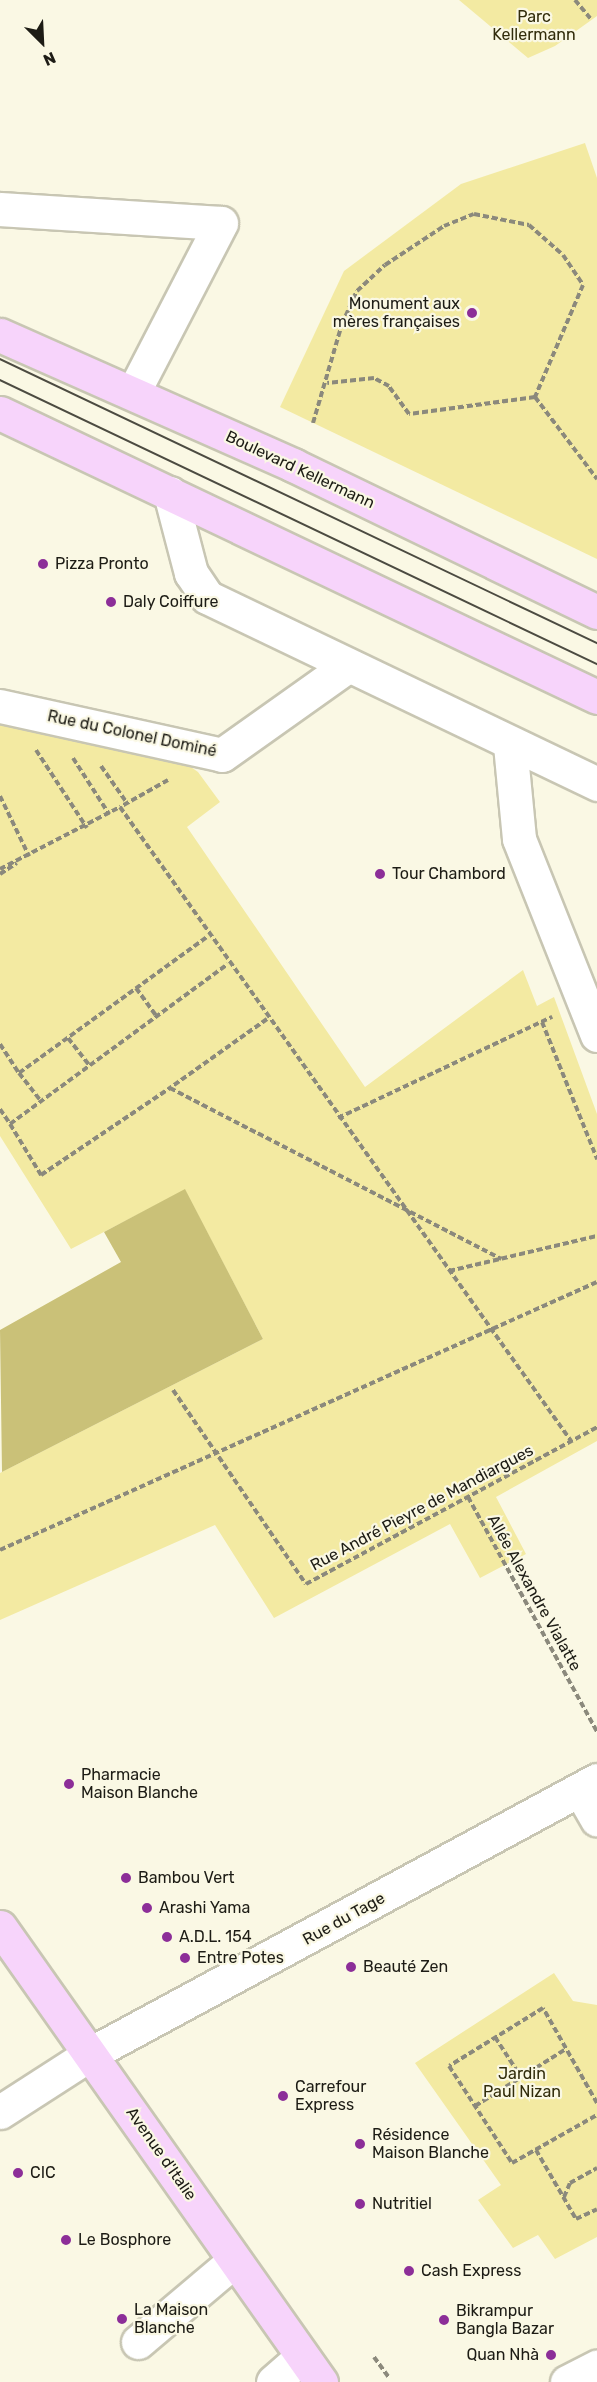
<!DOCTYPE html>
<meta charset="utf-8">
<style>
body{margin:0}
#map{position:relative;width:597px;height:2382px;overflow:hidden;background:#faf8e4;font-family:Rubik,sans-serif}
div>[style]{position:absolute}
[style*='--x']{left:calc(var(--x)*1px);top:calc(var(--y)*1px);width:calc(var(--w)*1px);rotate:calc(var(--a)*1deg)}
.green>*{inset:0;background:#f3eaa2}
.forest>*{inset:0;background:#cac178}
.path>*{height:4px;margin-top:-2px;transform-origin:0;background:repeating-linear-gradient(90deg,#8b897c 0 6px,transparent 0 9px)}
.roads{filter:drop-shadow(2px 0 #c8c6b3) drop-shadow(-2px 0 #c8c6b3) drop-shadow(0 2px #c8c6b3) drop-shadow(0 -2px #c8c6b3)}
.minor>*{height:33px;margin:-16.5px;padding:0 16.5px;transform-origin:16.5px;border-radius:16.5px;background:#fff}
.major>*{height:33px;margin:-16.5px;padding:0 16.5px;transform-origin:16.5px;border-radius:16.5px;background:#f7d4fb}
.tram>*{height:1.5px;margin:-0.75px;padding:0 0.75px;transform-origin:0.75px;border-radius:0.75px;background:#4c4b41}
.dots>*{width:16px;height:16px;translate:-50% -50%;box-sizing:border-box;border:3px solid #faf8e4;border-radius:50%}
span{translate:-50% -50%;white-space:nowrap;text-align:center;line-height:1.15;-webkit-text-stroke:4.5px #faf8e4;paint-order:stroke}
.park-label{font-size:16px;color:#312c0b}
.poi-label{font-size:16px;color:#1d1c15}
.right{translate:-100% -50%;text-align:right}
.left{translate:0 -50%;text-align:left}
.street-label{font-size:16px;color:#1d1c15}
.north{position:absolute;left:12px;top:12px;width:60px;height:60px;-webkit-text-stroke:4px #faf8e4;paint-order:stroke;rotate:156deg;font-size:16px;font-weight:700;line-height:24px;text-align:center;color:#1d1c15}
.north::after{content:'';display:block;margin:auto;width:21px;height:27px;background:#1d1c15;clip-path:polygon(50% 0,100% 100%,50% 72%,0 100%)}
</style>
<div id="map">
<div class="green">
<i style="clip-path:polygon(459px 0,597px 0,597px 16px,555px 46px,528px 58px)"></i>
<i style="clip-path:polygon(585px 143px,597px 178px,597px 559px,280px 407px,344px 271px,461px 184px)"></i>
<i style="clip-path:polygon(0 722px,181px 760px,198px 772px,220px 802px,187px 827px,365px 1087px,523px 970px,537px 1006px,554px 997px,597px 1114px,597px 1441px,496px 1497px,526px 1554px,480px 1578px,450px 1524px,274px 1618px,215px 1525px,0 1620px,0 1473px,263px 1339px,185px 1190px,71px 1249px,0 1136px)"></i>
<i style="clip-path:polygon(554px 1973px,573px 2001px,597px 2005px,597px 2237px,555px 2259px,538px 2235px,513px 2248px,478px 2200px,501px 2185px,415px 2063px)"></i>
</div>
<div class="forest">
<i style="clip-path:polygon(185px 1189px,263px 1339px,2px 1472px,0 1330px,121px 1262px,104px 1232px)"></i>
</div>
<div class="path">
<i style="--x:575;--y:0;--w:26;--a:50"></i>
<i style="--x:535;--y:397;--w:103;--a:52.9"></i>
<i style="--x:313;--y:423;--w:103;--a:-73.7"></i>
<i style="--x:342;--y:324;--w:36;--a:-66"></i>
<i style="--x:357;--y:291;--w:38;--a:-43"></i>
<i style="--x:385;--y:265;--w:71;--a:-33.5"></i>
<i style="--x:444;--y:226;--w:32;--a:-22"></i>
<i style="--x:474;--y:214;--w:56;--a:11.3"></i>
<i style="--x:529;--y:225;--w:45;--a:41.4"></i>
<i style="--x:563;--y:255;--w:36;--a:56"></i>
<i style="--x:583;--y:285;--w:122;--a:113.2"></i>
<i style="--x:535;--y:397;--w:127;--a:172.3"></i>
<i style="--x:409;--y:414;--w:34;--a:-126"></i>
<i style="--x:389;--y:386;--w:17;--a:-152"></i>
<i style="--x:374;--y:378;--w:47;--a:173.9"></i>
<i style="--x:36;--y:750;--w:93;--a:56.8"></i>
<i style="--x:73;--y:758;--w:67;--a:57.3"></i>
<i style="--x:101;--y:766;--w:45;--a:54.9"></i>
<i style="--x:168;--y:780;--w:55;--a:150.6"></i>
<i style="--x:120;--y:807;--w:778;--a:54.57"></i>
<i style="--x:0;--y:796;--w:67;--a:64.2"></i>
<i style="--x:0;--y:869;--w:135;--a:-27.3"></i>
<i style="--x:0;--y:874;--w:20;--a:-33"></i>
<i style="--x:136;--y:988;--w:34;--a:54"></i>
<i style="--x:267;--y:1019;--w:119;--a:144.6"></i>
<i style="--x:170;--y:1088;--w:373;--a:27.3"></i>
<i style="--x:542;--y:1022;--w:148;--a:68.1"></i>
<i style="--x:68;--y:1038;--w:34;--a:52"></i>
<i style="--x:0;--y:1044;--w:35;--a:57"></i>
<i style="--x:19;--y:1073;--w:233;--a:-35.9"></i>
<i style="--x:19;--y:1073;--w:36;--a:52"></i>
<i style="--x:0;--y:1109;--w:18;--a:56"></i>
<i style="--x:10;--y:1124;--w:270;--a:-36.3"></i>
<i style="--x:338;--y:1118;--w:237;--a:-25.3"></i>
<i style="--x:10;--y:1124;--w:60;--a:58.7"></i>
<i style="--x:41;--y:1175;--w:156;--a:-34"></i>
<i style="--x:449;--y:1271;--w:152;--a:-13.3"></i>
<i style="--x:173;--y:1390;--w:235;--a:55.6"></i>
<i style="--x:306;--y:1584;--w:331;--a:-28.3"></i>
<i style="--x:468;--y:1497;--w:268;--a:61.2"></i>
<i style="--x:0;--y:1550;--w:654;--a:-24.18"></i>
<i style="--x:495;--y:2037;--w:48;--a:57"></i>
<i style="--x:597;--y:2103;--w:109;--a:-119.6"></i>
<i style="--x:543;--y:2008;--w:110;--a:148.3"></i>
<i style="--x:449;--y:2066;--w:116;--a:57"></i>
<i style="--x:512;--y:2163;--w:98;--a:-29.5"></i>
<i style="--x:475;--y:2106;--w:107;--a:-32.1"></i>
<i style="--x:536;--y:2150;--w:80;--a:59.9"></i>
<i style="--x:576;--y:2219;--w:23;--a:-25"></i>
<i style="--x:564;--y:2197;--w:15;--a:-67"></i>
<i style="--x:570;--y:2183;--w:31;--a:-29"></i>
<i style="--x:374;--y:2357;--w:26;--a:54"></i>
</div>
<div class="roads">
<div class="minor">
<i style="--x:0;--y:209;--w:221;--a:3.6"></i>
<i style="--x:221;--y:223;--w:191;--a:117.4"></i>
<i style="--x:170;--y:493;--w:83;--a:75.3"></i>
<i style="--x:191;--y:573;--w:29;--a:56"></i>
<i style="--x:207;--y:597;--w:433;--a:25.6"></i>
<i style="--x:0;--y:706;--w:227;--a:12.4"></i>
<i style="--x:222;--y:755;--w:152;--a:-35.4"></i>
<i style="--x:510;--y:745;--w:94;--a:84.5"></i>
<i style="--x:519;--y:839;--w:211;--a:68.3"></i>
<i style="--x:580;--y:1790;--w:34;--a:60"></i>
<i style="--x:0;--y:2112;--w:107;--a:-32.8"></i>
<i style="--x:90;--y:2054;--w:576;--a:-28.39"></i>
<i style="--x:138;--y:2342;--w:126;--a:-40.2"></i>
<i style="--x:273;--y:2382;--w:38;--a:-41"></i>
<i style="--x:567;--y:2382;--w:34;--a:-27"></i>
</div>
<div class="major">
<i style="--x:0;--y:335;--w:321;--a:23.9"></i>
<i style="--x:293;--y:465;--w:338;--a:25.8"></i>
<i style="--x:0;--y:413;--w:661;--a:25.44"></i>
<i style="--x:0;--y:1927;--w:557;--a:54.8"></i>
</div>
</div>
<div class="tram">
<i style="--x:0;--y:359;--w:661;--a:25.44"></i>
<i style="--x:0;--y:380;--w:661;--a:25.44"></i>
</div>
<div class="dots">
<i style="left:472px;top:313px;background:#8c2e98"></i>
<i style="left:43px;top:564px;background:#8c2e98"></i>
<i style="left:111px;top:602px;background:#8c2e98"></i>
<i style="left:380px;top:874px;background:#8c2e98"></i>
<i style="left:69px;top:1784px;background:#8c2e98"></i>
<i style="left:126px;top:1878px;background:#8c2e98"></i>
<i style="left:147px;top:1908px;background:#8c2e98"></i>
<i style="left:167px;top:1937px;background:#8c2e98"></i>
<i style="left:185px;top:1958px;background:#8c2e98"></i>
<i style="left:351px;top:1967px;background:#8c2e98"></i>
<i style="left:283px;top:2096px;background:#8c2e98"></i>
<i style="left:360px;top:2144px;background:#8c2e98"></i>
<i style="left:18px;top:2173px;background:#8c2e98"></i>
<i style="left:360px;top:2204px;background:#8c2e98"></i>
<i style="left:66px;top:2240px;background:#8c2e98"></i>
<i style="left:409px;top:2271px;background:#8c2e98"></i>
<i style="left:122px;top:2319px;background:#8c2e98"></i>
<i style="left:444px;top:2320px;background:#8c2e98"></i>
<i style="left:551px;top:2355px;background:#8c2e98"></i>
</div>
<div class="park-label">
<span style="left:534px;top:26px">Parc<br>Kellermann</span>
<span style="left:522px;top:2083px">Jardin<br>Paul Nizan</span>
</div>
<div class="poi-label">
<span class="right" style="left:460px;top:313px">Monument aux<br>mères françaises</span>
<span class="left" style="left:55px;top:564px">Pizza Pronto</span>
<span class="left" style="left:123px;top:602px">Daly Coiffure</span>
<span class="left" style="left:392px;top:874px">Tour Chambord</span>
<span class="left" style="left:81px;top:1784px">Pharmacie<br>Maison Blanche</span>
<span class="left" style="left:138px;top:1878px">Bambou Vert</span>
<span class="left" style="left:159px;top:1908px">Arashi Yama</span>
<span class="left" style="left:179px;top:1937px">A.D.L. 154</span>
<span class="left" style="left:197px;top:1958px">Entre Potes</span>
<span class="left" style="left:363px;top:1967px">Beauté Zen</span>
<span class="left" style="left:295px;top:2096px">Carrefour<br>Express</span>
<span class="left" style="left:372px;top:2144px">Résidence<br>Maison Blanche</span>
<span class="left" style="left:30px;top:2173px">CIC</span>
<span class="left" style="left:372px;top:2204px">Nutritiel</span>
<span class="left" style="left:78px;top:2240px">Le Bosphore</span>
<span class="left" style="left:421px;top:2271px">Cash Express</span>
<span class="left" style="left:134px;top:2319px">La Maison<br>Blanche</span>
<span class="left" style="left:456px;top:2320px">Bikrampur<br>Bangla Bazar</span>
<span class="right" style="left:539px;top:2355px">Quan Nhà</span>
</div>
<div class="street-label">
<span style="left:300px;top:470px;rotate:25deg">Boulevard Kellermann</span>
<span style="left:132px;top:734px;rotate:12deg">Rue du Colonel Dominé</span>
<span style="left:422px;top:1508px;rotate:-28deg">Rue André Pieyre de Mandiargues</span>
<span style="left:534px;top:1593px;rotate:61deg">Allée Alexandre Vialatte</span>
<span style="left:344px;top:1919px;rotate:-29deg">Rue du Tage</span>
<span style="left:161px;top:2154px;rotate:55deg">Avenue d'Italie</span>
</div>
<div class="north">N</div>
</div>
